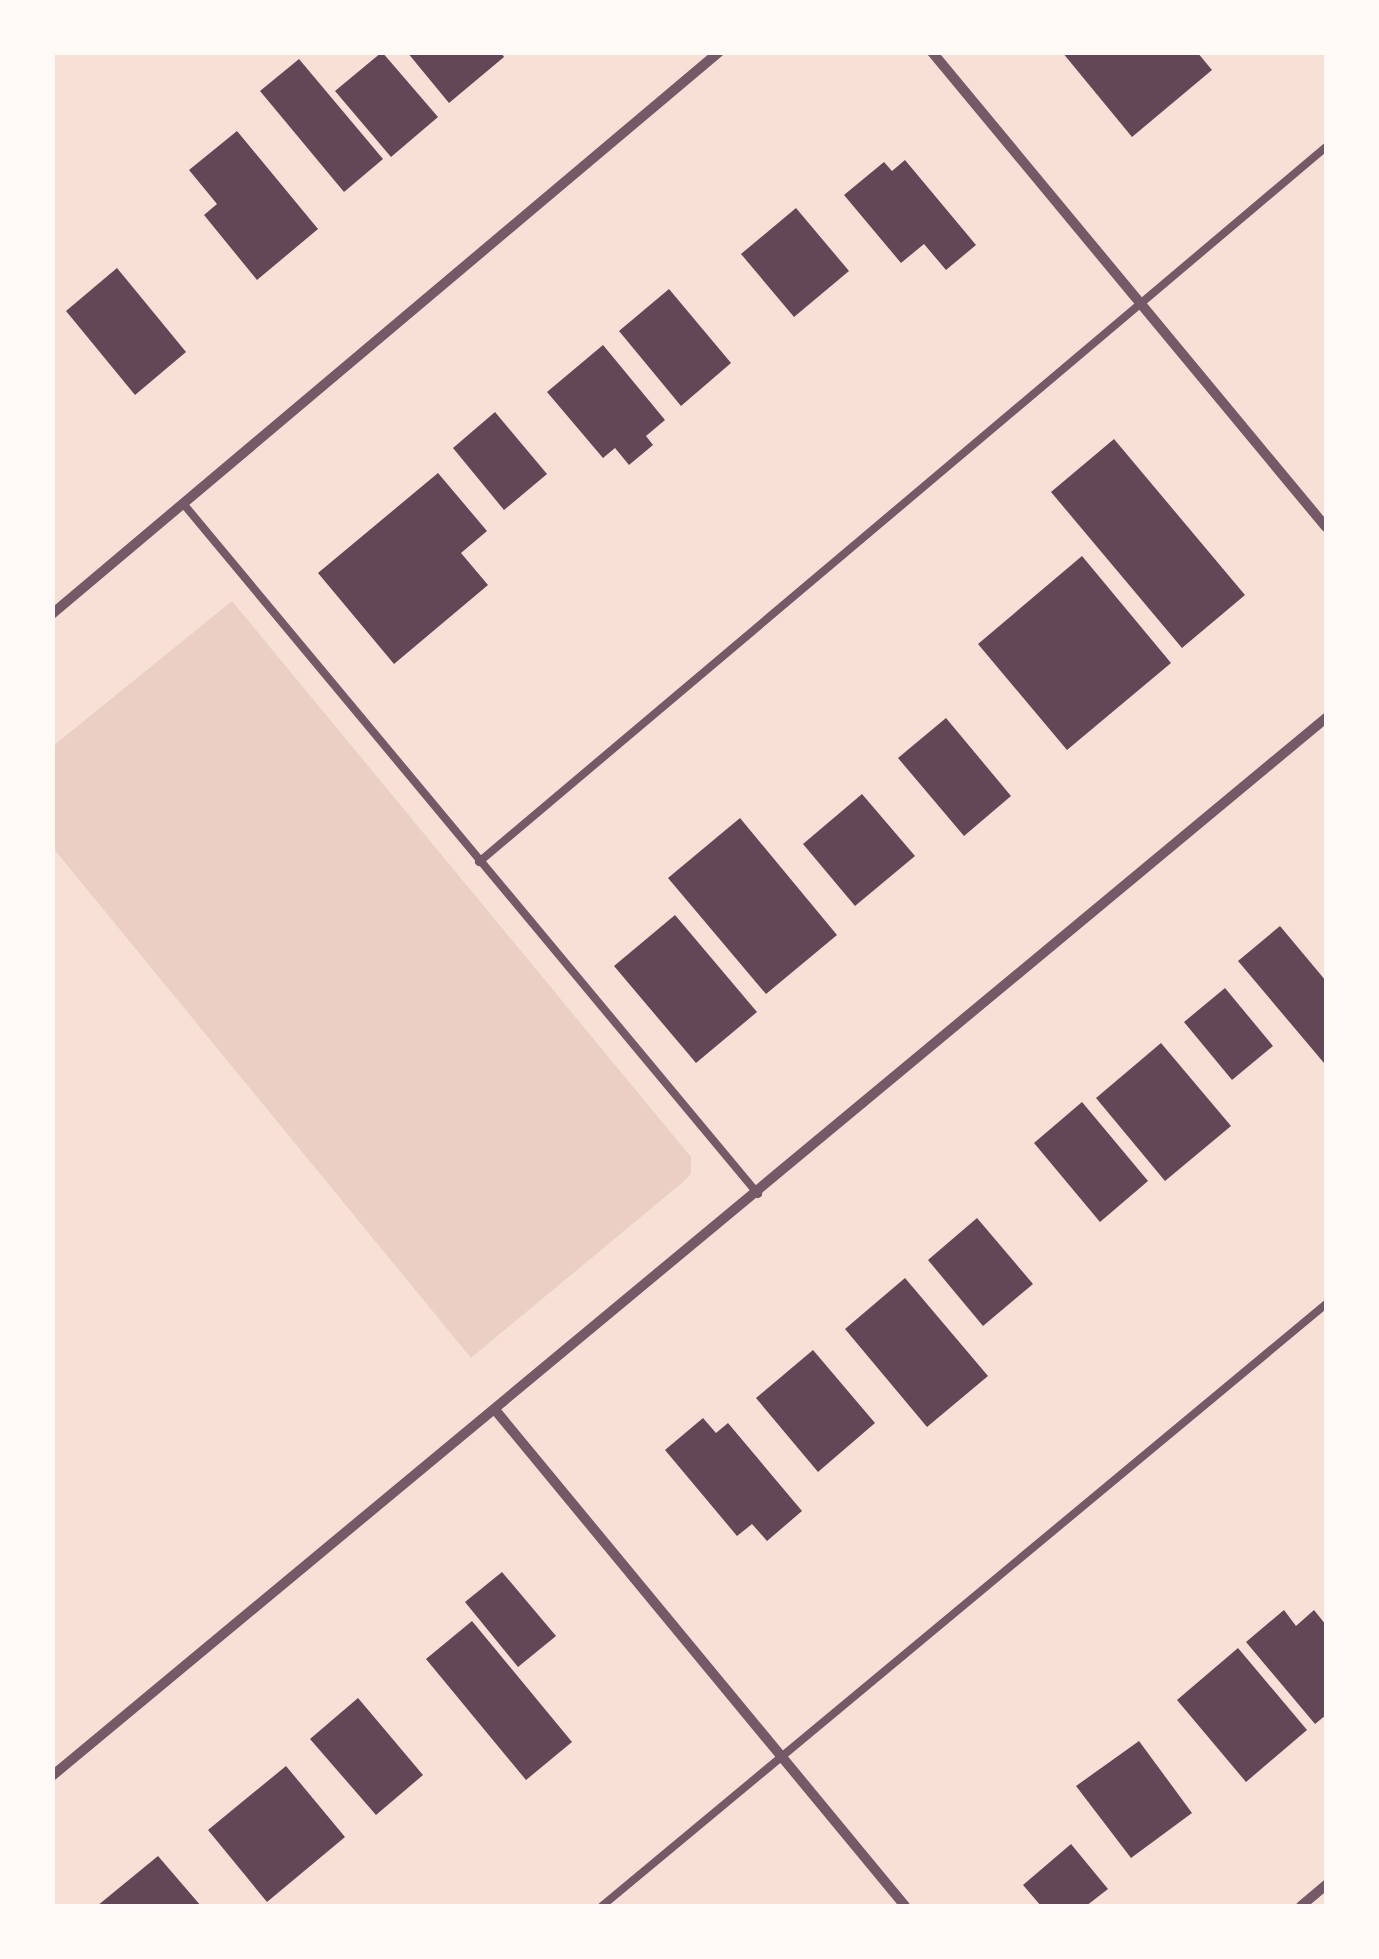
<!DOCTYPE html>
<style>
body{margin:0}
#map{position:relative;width:1379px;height:1959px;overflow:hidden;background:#f7e1d7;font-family:"Varela Round",sans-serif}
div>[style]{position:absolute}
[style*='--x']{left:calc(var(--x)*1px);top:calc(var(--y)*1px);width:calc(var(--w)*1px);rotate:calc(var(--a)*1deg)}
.green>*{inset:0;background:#ebcfc5}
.building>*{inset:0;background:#644757}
.service>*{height:8px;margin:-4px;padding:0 4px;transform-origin:4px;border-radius:4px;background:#755966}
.minor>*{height:10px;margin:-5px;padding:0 5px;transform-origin:5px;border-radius:5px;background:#755966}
span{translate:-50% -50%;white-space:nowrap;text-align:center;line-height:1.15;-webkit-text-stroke:10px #fffaf5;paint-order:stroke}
.frame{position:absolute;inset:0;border:55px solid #fffaf5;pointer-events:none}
</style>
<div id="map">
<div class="green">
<i style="clip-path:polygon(232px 601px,691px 1157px,691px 1174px,683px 1182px,471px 1358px,53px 848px,53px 746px)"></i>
</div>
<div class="building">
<i style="clip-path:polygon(382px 52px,438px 117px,391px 157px,335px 91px)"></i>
<i style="clip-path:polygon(407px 52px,501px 52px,504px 57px,449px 103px)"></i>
<i style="clip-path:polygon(1062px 52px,1197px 52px,1212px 70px,1132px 137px)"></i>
<i style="clip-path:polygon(299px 59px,383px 159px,344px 192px,260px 91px)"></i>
<i style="clip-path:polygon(237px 131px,318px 229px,257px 280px,204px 215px,217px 204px,189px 170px)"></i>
<i style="clip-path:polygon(905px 160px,976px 245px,946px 270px,924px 244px,901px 263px,844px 195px,884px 162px,892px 171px)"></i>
<i style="clip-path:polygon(796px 208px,849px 271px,794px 317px,741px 254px)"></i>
<i style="clip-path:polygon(117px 268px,186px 352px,135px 395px,66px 311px)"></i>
<i style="clip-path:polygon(669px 289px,731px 363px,681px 406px,619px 331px)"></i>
<i style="clip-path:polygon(603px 345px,665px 420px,646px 436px,653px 445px,629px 465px,615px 448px,603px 458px,547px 392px)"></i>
<i style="clip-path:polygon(495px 412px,547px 474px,504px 510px,453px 448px)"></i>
<i style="clip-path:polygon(1114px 439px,1245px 595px,1182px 648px,1051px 492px)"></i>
<i style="clip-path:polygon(438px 473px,487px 531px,461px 553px,488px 585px,394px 664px,318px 573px)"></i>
<i style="clip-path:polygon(1082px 556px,1171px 663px,1067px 750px,978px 644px)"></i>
<i style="clip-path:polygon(946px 718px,1011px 796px,964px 836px,898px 758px)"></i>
<i style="clip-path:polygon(862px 794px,915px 856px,855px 906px,803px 844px)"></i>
<i style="clip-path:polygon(740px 818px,837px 935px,766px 994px,668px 878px)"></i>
<i style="clip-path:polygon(675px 915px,757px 1012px,696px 1063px,614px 966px)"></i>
<i style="clip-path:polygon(1280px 926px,1326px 981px,1324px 1063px,1238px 961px)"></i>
<i style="clip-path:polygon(1225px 988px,1273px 1046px,1232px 1080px,1184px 1022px)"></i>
<i style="clip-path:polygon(1161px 1043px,1231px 1126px,1165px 1181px,1096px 1098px)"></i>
<i style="clip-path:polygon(1082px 1102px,1148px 1181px,1100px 1222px,1034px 1143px)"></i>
<i style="clip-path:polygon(977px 1218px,1033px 1284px,983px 1326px,928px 1260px)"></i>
<i style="clip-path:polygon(905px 1278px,988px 1376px,927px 1427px,845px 1329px)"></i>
<i style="clip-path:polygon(813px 1350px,875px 1423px,818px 1472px,756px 1398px)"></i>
<i style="clip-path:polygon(703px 1418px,716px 1433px,728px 1423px,802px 1511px,767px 1541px,752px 1524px,737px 1536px,665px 1450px)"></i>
<i style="clip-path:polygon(502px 1572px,556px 1636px,518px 1667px,465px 1602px)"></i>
<i style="clip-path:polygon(1284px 1610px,1296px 1626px,1314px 1610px,1326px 1625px,1326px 1715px,1315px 1724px,1246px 1642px)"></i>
<i style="clip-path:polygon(472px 1621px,572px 1742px,526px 1780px,426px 1659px)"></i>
<i style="clip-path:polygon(1238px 1648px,1307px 1730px,1246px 1782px,1177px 1700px)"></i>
<i style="clip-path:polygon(358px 1698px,423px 1775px,376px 1815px,310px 1739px)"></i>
<i style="clip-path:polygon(1139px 1741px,1192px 1813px,1131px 1858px,1076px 1786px)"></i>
<i style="clip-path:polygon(286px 1766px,345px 1837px,267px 1902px,208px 1830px)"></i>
<i style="clip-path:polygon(1071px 1844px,1108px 1889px,1086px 1906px,1041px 1906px,1023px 1885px)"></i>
<i style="clip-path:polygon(158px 1856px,201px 1906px,97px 1906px)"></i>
</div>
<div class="service">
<i style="--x:186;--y:507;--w:894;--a:50.22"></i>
<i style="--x:479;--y:862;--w:1108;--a:-40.17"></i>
<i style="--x:602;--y:1906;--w:942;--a:-39.74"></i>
</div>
<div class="minor">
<i style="--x:932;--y:52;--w:617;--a:50.33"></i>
<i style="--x:52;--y:614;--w:872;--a:-40.12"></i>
<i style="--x:496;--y:1411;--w:642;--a:50.43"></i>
<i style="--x:52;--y:1776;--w:1656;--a:-39.71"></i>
<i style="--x:1301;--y:1906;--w:33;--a:-40"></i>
</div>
<div class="frame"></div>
</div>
